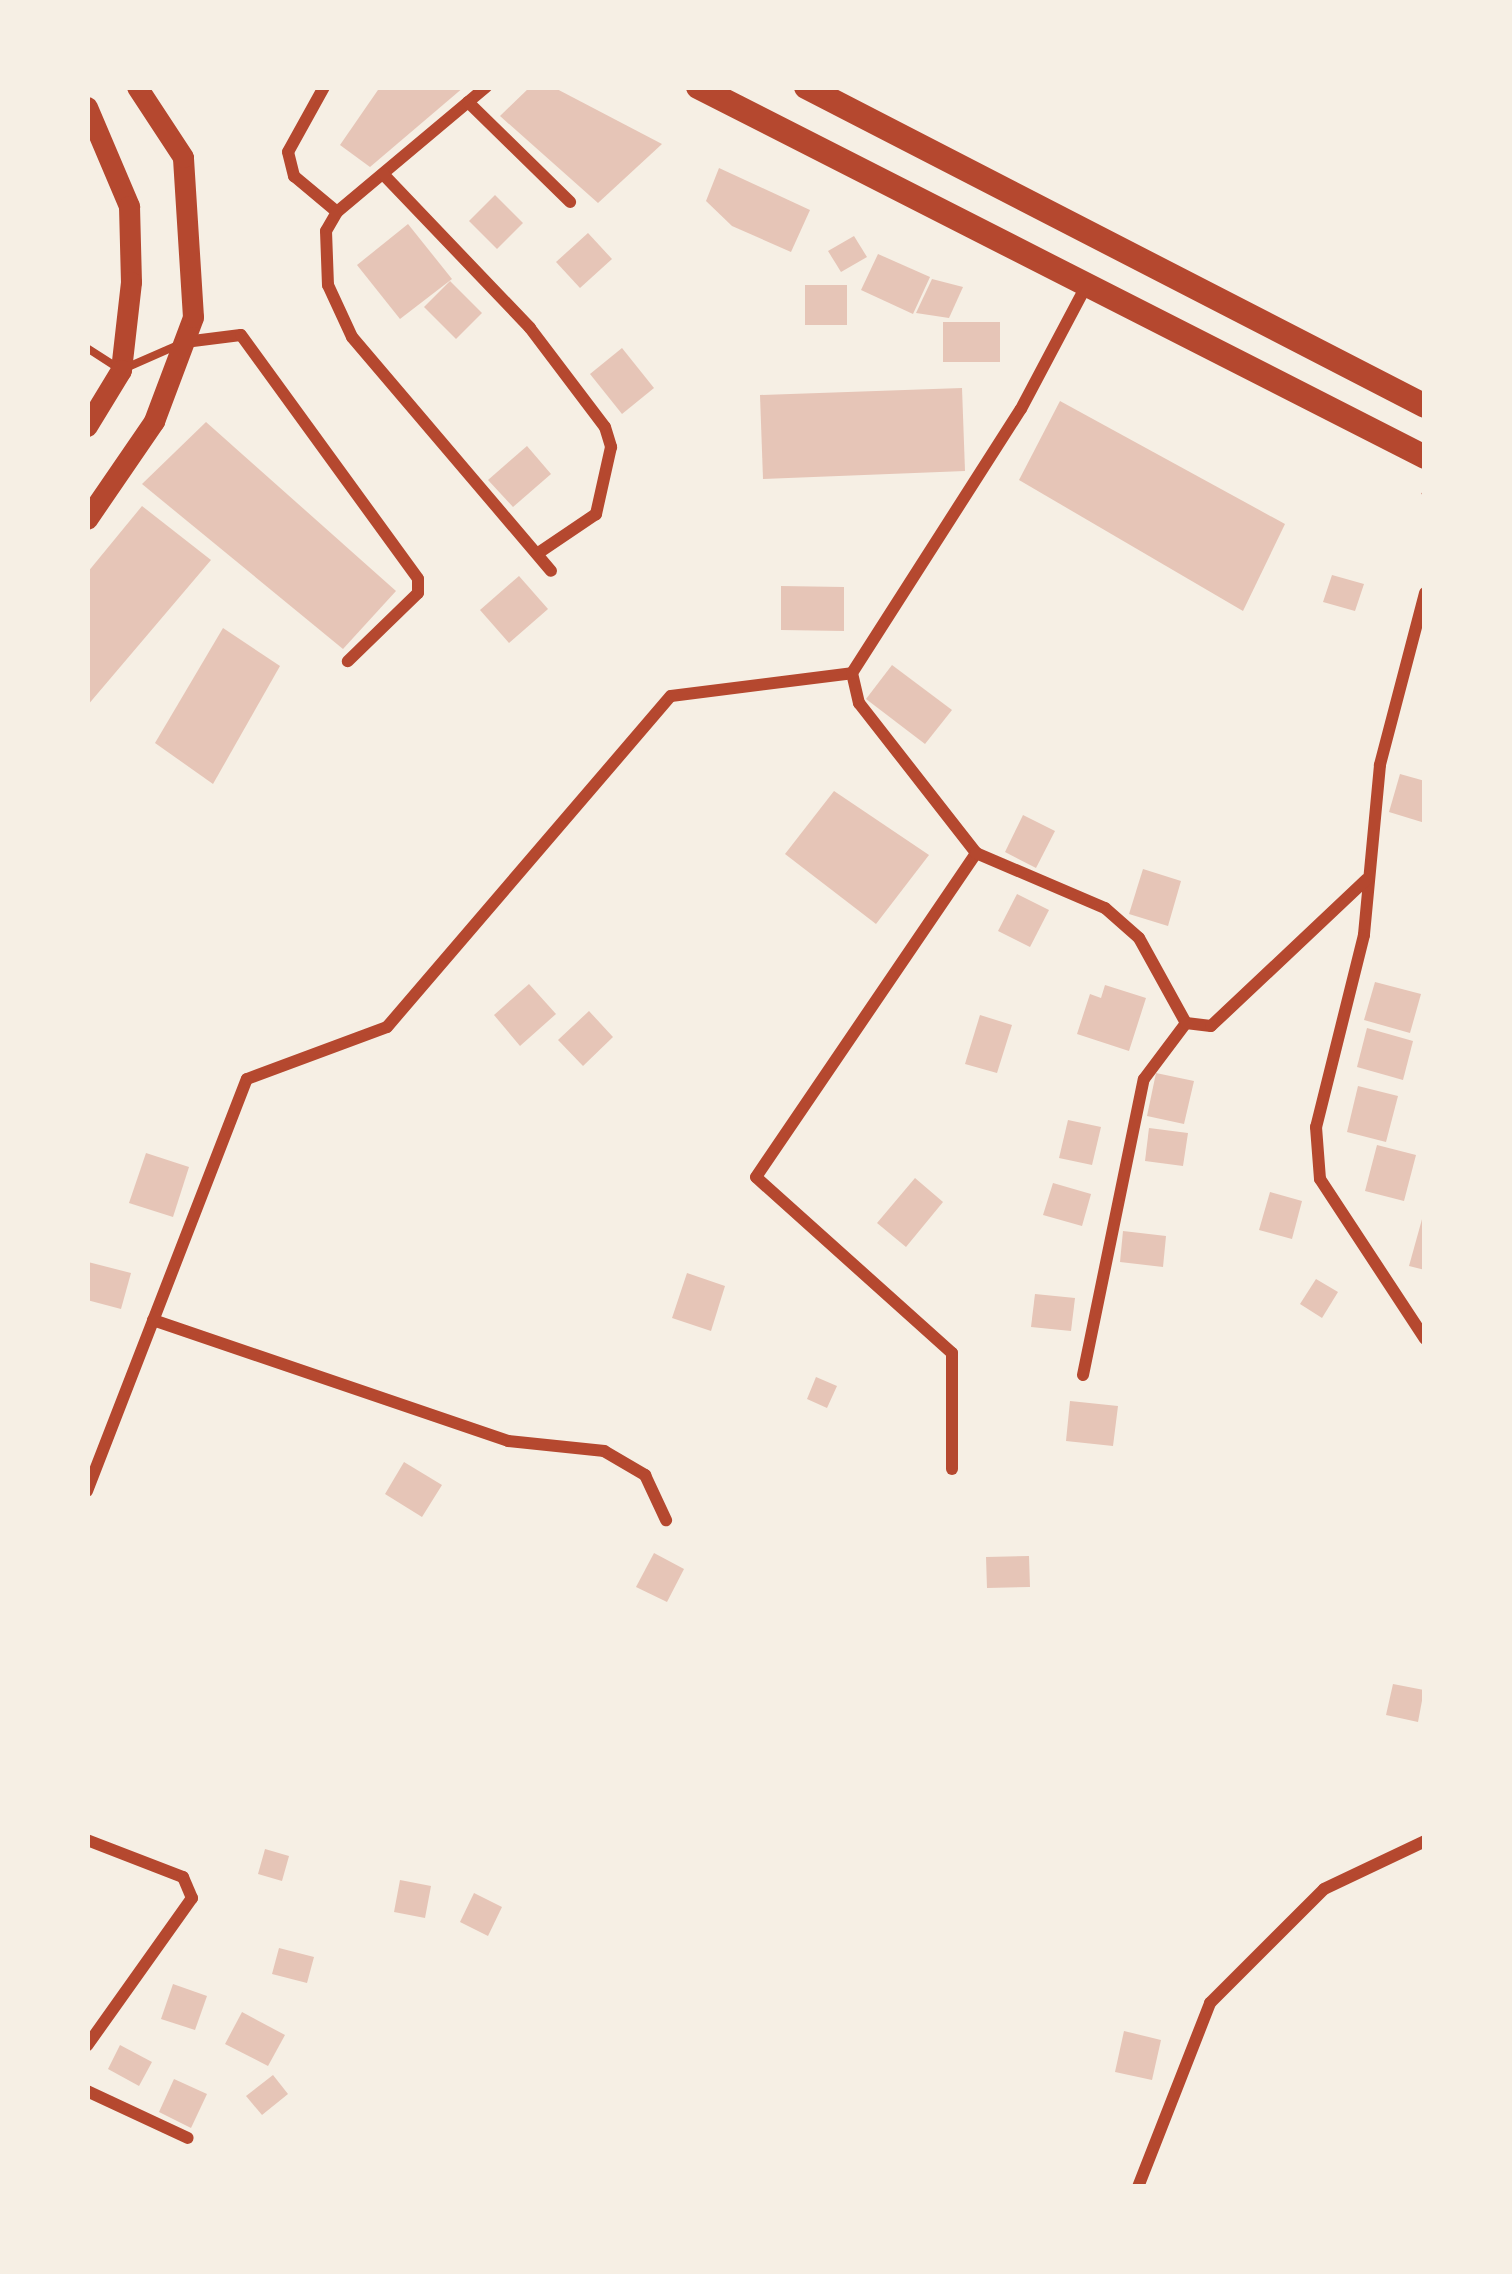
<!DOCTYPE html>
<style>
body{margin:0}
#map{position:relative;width:1512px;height:2274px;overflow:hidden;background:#f6efe4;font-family:Arial,sans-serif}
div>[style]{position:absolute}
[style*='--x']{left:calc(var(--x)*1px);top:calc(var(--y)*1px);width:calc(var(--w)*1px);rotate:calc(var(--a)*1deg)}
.building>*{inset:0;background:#e6c5b7}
.path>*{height:4.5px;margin:-2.25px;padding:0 2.25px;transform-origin:2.25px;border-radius:2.25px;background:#b5482f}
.service>*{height:8px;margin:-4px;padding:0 4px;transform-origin:4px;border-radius:4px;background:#b5482f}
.minor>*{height:12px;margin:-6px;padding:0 6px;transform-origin:6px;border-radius:6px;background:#b5482f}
.secondary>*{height:21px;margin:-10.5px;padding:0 10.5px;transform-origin:10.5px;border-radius:10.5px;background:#b5482f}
.trunk>*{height:24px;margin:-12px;padding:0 12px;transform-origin:12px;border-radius:12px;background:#b5482f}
span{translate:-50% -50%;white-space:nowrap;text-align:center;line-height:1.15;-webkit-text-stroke:9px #f6efe4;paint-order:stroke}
.frame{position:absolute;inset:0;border:90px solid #f6efe4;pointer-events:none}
</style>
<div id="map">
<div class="building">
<i style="clip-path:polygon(380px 87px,464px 87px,370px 167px,340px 145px)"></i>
<i style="clip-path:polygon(530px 87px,553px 87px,662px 144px,598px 203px,500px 116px)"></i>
<i style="clip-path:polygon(719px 168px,810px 210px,791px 252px,732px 226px,706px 201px)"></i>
<i style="clip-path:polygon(495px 195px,523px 223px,497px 249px,469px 221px)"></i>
<i style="clip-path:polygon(408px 224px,452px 279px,400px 319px,357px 265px)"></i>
<i style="clip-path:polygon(588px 233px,612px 259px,580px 288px,556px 262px)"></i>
<i style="clip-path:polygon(854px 236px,867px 257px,841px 272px,828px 251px)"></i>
<i style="clip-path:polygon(878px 254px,930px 277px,913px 314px,861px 290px)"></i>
<i style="clip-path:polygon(932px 279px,963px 287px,949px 318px,916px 313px)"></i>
<i style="clip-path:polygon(450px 281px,482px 313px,456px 339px,424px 307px)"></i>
<i style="clip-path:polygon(805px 285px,847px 285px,847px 325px,805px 325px)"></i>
<i style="clip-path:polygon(943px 322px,1000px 322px,1000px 362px,943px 362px)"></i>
<i style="clip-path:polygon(622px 348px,654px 388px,622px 414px,590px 374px)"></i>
<i style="clip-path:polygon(962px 388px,965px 471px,763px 479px,760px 395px)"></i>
<i style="clip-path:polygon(1060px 401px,1285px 524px,1243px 611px,1019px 480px)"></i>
<i style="clip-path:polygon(206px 422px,396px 591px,343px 649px,142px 484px)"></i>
<i style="clip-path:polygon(527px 446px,551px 474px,513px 507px,488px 480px)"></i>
<i style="clip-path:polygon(142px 506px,211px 560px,87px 706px,87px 573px)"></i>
<i style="clip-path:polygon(1332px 575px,1364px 584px,1355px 611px,1323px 602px)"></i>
<i style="clip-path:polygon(519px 576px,548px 609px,509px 643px,480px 610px)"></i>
<i style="clip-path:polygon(781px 586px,844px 587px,844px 631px,781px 630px)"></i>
<i style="clip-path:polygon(223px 628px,280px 666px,213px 784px,155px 743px)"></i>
<i style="clip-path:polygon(892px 665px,952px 710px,925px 744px,866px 699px)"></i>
<i style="clip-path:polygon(1400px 774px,1425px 781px,1425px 823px,1389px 812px)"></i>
<i style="clip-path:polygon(834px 791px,929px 855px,876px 924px,785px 854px)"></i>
<i style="clip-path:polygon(1023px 815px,1055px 831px,1036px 868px,1005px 852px)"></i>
<i style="clip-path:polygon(1143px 869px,1181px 881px,1168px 926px,1129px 914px)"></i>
<i style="clip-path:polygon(1017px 894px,1049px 910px,1030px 947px,998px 931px)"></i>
<i style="clip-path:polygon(1375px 982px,1421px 994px,1410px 1033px,1364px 1020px)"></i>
<i style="clip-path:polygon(529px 984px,556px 1014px,520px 1046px,494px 1015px)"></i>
<i style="clip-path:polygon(1105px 985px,1146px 998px,1129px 1051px,1077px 1034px,1090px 994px,1101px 998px)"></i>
<i style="clip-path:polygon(589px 1011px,613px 1037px,583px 1066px,558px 1040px)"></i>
<i style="clip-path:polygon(980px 1015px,1012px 1025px,997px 1073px,965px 1064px)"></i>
<i style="clip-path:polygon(1367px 1028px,1413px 1041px,1403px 1080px,1357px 1067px)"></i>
<i style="clip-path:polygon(1156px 1073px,1194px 1081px,1184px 1124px,1147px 1116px)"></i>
<i style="clip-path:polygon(1358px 1086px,1398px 1096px,1386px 1142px,1347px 1132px)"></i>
<i style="clip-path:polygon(1068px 1120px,1101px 1127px,1092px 1165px,1059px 1158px)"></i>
<i style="clip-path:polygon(1149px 1128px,1188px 1133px,1183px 1166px,1145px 1161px)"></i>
<i style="clip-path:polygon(1377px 1145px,1416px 1155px,1404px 1201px,1365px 1191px)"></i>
<i style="clip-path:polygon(146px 1153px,189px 1167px,173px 1217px,129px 1203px)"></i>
<i style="clip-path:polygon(915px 1178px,943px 1202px,906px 1247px,877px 1223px)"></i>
<i style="clip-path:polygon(1053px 1183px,1091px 1194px,1082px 1226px,1043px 1215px)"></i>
<i style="clip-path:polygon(1270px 1192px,1302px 1201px,1292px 1239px,1259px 1230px)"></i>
<i style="clip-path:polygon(1424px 1212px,1425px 1213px,1425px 1270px,1409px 1266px)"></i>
<i style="clip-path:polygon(1123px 1231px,1166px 1236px,1163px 1267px,1120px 1262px)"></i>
<i style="clip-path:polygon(88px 1262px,131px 1273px,121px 1309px,87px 1300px)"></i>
<i style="clip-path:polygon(687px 1273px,725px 1286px,711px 1331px,672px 1318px)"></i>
<i style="clip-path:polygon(1316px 1279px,1338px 1292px,1322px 1318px,1300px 1304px)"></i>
<i style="clip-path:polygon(1035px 1294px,1075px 1298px,1071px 1331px,1031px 1327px)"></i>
<i style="clip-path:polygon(816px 1377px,837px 1386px,827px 1408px,807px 1399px)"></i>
<i style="clip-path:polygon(1070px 1401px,1118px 1406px,1113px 1446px,1066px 1441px)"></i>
<i style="clip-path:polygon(404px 1462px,442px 1485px,422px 1517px,385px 1494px)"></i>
<i style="clip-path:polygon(654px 1553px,684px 1569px,667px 1602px,636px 1587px)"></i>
<i style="clip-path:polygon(1029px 1556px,1030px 1587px,987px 1588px,986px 1557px)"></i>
<i style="clip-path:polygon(1393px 1684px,1424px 1690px,1418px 1722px,1386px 1715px)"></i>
<i style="clip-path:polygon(265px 1849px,289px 1856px,282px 1881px,258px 1874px)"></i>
<i style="clip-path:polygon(400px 1880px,431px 1886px,425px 1918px,394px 1912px)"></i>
<i style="clip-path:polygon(474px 1893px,502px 1907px,488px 1936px,460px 1922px)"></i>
<i style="clip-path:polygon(279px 1948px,314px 1957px,307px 1983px,272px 1974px)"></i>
<i style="clip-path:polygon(173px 1984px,207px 1996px,195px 2030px,161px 2019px)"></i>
<i style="clip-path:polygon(242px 2012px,285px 2035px,268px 2066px,225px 2044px)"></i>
<i style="clip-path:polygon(1124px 2031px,1161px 2040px,1152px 2080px,1115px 2072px)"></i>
<i style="clip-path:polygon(120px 2045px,152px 2062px,139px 2086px,108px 2069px)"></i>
<i style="clip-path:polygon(273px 2075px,288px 2094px,262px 2115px,246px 2096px)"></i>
<i style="clip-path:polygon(174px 2079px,207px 2094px,191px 2128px,159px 2112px)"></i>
</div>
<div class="path">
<i style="--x:1424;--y:493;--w:1;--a:45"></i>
</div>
<div class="service">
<i style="--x:87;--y:348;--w:40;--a:32.9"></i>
<i style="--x:121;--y:370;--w:62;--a:-23.7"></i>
</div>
<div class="minor">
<i style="--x:324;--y:87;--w:74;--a:119"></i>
<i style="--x:288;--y:152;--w:25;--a:76"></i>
<i style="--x:294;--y:176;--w:56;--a:39.9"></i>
<i style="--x:486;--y:87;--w:194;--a:140"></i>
<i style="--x:337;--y:212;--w:22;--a:120"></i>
<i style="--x:326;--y:231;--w:54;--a:87.9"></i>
<i style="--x:328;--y:285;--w:57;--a:65.2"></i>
<i style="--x:352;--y:337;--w:307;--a:49.6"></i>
<i style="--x:468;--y:102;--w:143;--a:44.4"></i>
<i style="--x:383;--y:174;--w:213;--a:46.3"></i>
<i style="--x:530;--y:328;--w:124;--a:52.9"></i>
<i style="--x:605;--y:427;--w:21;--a:73"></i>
<i style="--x:611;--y:447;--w:69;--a:102.6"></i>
<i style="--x:596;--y:514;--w:71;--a:145.9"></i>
<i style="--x:185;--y:342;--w:56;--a:-7.1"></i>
<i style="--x:241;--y:335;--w:301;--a:54"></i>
<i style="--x:418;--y:579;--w:14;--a:90"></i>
<i style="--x:418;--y:593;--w:98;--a:135.8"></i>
<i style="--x:1425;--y:593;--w:178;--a:104.7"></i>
<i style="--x:1380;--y:765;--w:171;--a:95.4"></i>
<i style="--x:1364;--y:935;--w:198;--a:104"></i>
<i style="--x:1316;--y:1127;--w:52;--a:85.6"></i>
<i style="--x:1320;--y:1179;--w:191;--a:56.7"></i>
<i style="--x:852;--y:673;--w:31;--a:77"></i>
<i style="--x:859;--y:703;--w:190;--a:52"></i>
<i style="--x:153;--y:1320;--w:375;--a:18.8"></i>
<i style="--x:508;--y:1441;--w:97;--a:5.9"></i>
<i style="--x:604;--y:1451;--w:48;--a:30.3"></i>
<i style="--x:645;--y:1475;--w:50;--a:65"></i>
<i style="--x:1083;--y:1375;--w:302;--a:-78.4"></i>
<i style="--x:1144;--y:1079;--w:70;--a:-53.1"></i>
<i style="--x:952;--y:1469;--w:116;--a:-90"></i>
<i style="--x:952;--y:1353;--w:263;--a:-138.1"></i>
<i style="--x:756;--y:1177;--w:392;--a:-55.8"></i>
<i style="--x:976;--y:853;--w:140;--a:23.1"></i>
<i style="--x:1105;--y:908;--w:45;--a:41.4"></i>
<i style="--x:1139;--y:938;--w:97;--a:61.1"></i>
<i style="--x:1186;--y:1023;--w:25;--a:7"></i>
<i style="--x:1211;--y:1026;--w:214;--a:-43.3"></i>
<i style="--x:87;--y:1491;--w:442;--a:-68.8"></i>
<i style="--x:247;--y:1079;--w:149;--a:-20.4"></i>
<i style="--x:387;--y:1027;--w:436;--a:-49.4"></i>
<i style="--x:671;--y:696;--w:182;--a:-7.2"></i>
<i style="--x:852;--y:673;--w:313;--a:-57.4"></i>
<i style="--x:1021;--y:409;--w:139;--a:-62.1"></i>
<i style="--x:87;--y:1840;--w:103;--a:21.1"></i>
<i style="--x:183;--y:1877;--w:23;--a:67"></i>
<i style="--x:192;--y:1898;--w:181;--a:125.4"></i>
<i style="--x:87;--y:2091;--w:111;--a:25"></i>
<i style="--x:1138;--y:2187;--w:198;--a:-68.6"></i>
<i style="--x:1210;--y:2003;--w:161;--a:-45"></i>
<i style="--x:1324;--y:1889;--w:112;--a:-25.4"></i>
</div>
<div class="secondary">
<i style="--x:87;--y:107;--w:108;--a:67"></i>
<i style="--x:129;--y:206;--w:76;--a:88.5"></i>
<i style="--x:131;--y:282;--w:89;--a:96.5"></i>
<i style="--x:121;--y:370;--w:66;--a:121.3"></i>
<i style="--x:87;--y:519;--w:119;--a:-55.6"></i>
<i style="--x:154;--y:421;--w:111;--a:-69.4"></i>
<i style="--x:193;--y:317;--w:160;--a:-93.6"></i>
<i style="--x:183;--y:157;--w:84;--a:-123.3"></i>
</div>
<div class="trunk">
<i style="--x:698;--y:87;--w:816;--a:26.97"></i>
<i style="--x:806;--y:87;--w:696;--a:27.26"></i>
</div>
<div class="frame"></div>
</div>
